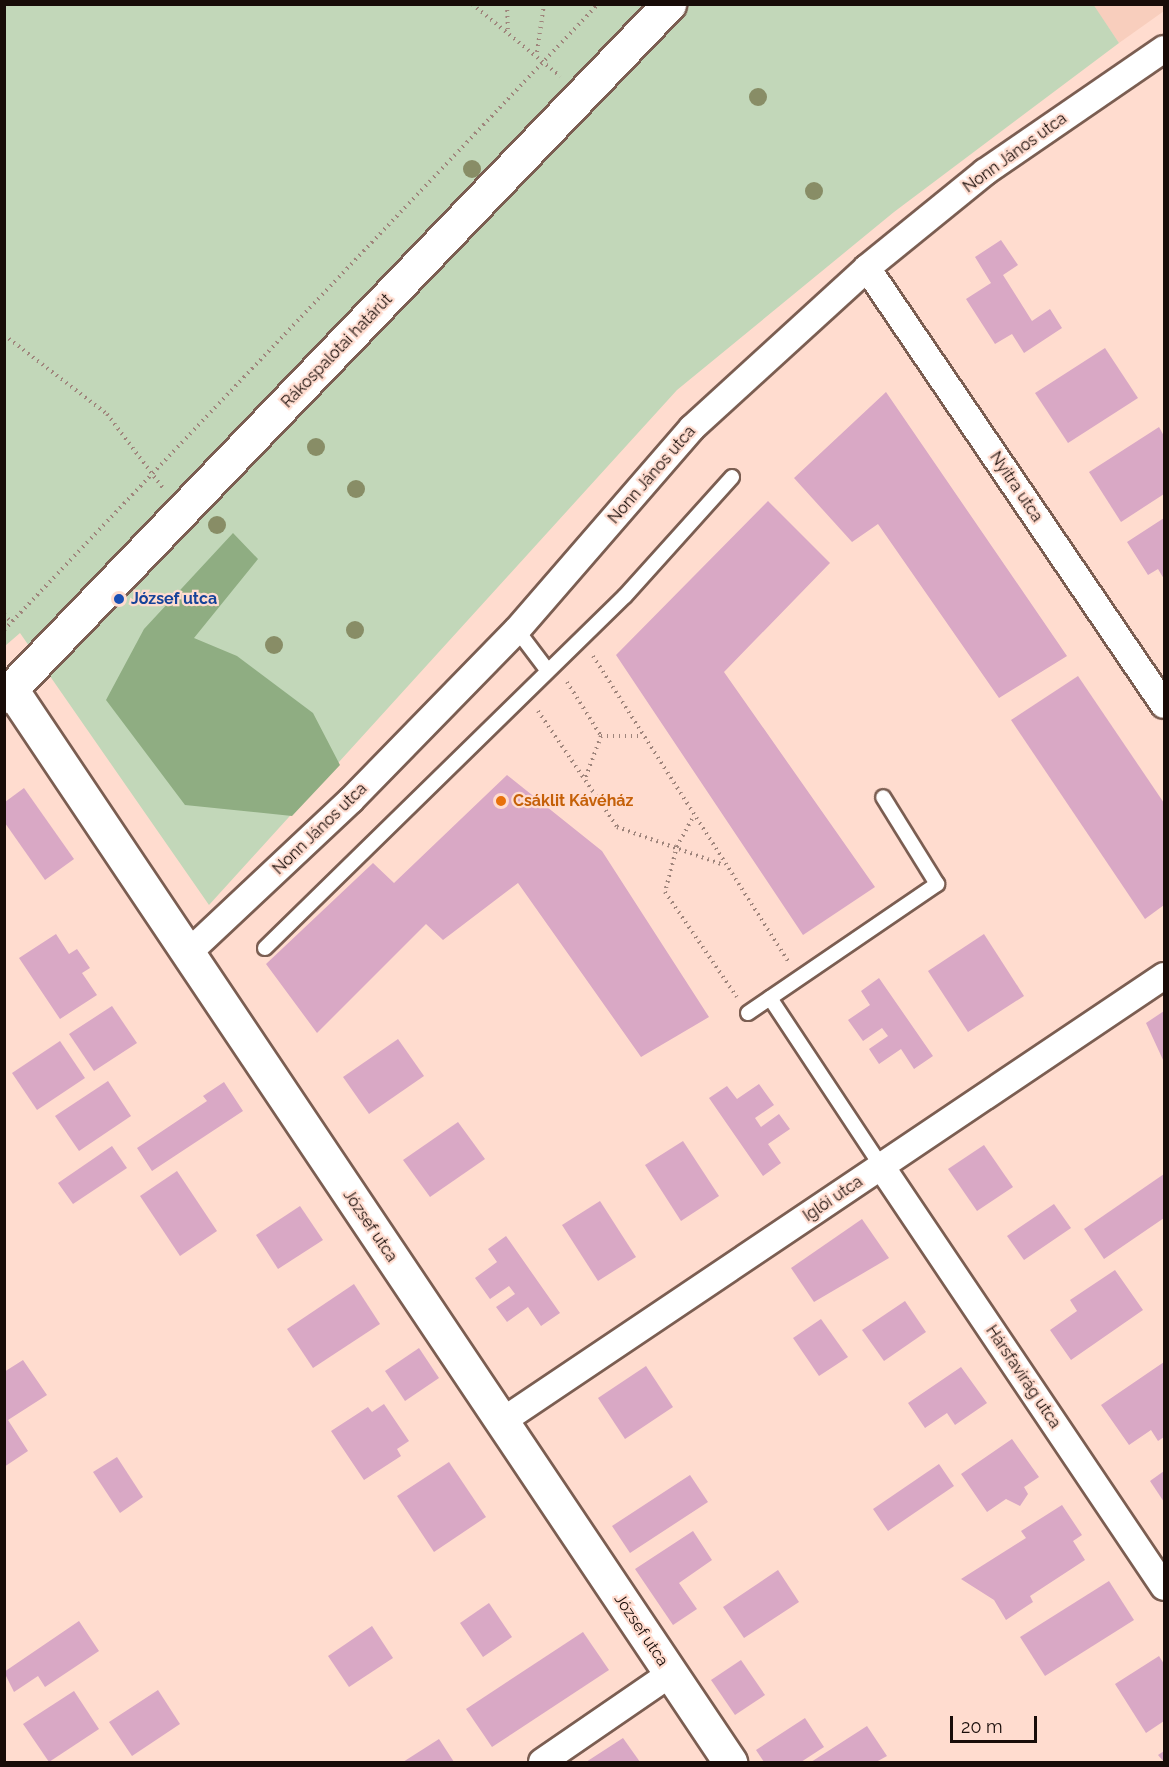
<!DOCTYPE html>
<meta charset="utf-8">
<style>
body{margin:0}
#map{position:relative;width:1169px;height:1767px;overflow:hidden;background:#ffdccf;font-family:Raleway,sans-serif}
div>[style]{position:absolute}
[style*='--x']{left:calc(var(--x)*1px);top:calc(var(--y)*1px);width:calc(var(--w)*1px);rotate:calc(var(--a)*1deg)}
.built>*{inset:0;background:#f8cebd}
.green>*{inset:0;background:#c2d7b9}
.forest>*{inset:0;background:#8fad82}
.building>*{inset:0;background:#d9a8c5}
.path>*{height:4px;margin-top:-2px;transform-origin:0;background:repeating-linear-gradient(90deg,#9f857c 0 1.5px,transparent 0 6px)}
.roads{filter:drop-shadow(2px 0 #7b5e52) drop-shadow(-2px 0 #7b5e52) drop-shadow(0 2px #7b5e52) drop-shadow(0 -2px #7b5e52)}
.service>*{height:14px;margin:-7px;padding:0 7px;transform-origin:7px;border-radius:7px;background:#fff}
.minor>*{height:26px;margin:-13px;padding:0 13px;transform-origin:13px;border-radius:13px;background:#fff}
.tertiary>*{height:33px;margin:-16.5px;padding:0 16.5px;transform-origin:16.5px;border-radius:16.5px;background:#fff}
.trees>*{width:18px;height:18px;margin:-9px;border-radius:50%;background:#888d66}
.dots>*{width:16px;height:16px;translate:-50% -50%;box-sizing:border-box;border:3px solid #ffdccf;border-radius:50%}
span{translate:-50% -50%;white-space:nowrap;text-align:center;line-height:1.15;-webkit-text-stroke:4.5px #ffdccf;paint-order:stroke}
.street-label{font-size:16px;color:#180c08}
.transit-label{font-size:16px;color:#164399;font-weight:700}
.left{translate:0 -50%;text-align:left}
.food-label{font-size:16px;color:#c56008;font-weight:700}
.frame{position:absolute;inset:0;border:6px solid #180c08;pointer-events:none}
.scale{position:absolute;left:950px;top:1716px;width:87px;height:27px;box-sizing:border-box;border:3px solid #180c08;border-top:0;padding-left:8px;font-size:18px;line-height:21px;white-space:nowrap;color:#180c08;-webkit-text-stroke:4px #ffdccf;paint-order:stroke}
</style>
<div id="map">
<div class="built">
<i style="clip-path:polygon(1093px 5px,1164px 5px,1164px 11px,1119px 43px)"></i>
</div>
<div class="green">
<i style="clip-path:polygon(1093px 4px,1119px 43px,894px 212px,677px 390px,209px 905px,20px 633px,5px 646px,5px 5px)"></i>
</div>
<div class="forest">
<i style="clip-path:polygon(233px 533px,258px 559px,194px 638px,237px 656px,313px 713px,340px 765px,292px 816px,185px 805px,106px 700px,144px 629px)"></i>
</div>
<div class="building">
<i style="clip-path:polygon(1001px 240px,1018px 265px,1003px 275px,1032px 321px,1050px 309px,1062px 328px,1024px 353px,1012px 334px,995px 344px,966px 299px,991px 283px,975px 257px)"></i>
<i style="clip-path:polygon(1105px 348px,1138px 398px,1068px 443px,1035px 393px)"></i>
<i style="clip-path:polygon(886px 392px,1067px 656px,999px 698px,878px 524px,852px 542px,794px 478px)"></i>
<i style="clip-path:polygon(1159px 427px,1164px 436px,1164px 494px,1121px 522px,1089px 472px)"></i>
<i style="clip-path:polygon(768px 501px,830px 563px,724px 672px,875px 887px,803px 935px,616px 655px)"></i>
<i style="clip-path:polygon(1164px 518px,1164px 579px,1158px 569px,1148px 575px,1127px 542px)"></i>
<i style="clip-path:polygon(1078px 676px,1164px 803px,1164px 905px,1145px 919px,1011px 720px)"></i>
<i style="clip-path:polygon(507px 775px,602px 851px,709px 1017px,641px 1057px,518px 883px,443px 940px,426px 924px,317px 1033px,266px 964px,373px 863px,394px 883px)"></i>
<i style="clip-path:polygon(24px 788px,74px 859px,45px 880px,5px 823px,5px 802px)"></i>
<i style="clip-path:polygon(56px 934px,69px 954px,77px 949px,90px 968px,82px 973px,97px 995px,60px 1019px,19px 958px)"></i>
<i style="clip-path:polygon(984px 934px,1024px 996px,968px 1032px,928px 971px)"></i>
<i style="clip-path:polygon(879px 978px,933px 1056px,914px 1069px,901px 1049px,879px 1064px,869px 1049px,888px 1036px,882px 1028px,863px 1041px,848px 1020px,870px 1005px,861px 991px)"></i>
<i style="clip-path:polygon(112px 1006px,137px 1043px,94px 1071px,69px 1034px)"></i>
<i style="clip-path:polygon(1164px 1011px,1164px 1062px,1146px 1023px)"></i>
<i style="clip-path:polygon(398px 1039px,424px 1076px,369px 1114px,343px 1077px)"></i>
<i style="clip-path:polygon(60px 1041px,85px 1078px,37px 1110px,12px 1073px)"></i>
<i style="clip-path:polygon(108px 1081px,131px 1116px,79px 1151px,55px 1116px)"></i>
<i style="clip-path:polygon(224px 1082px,243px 1111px,152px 1171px,137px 1148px,207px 1101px,203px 1096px)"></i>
<i style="clip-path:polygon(759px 1084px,774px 1105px,755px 1118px,761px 1127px,779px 1114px,790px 1129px,768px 1144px,781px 1163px,763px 1176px,709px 1098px,727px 1086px,737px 1099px)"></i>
<i style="clip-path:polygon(458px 1122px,485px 1159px,430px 1197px,403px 1160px)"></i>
<i style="clip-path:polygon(683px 1141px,719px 1196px,681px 1221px,645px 1165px)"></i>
<i style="clip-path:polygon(984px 1145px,1013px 1187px,977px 1211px,948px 1169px)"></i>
<i style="clip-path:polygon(112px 1146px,127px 1168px,73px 1204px,58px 1183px)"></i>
<i style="clip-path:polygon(177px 1171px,217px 1231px,180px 1256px,140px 1196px)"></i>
<i style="clip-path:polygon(1164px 1174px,1164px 1218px,1104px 1259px,1084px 1229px)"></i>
<i style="clip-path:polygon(600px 1201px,636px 1257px,598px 1281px,562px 1225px)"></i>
<i style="clip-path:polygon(1054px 1204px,1071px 1228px,1024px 1260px,1007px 1236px)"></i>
<i style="clip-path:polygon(300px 1206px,323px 1240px,278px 1269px,256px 1235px)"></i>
<i style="clip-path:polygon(862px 1219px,889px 1258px,814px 1302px,791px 1268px)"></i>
<i style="clip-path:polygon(506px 1236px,560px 1313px,541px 1326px,528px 1307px,507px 1322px,496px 1307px,515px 1294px,509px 1286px,490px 1299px,475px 1278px,497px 1262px,488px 1249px)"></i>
<i style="clip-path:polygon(1115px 1270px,1143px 1310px,1071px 1360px,1050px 1330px,1077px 1311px,1070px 1300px)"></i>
<i style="clip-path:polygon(354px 1284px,380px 1324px,313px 1368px,287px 1329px)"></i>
<i style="clip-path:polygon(905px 1301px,926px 1332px,884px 1361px,862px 1330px)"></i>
<i style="clip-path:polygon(821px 1319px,848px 1357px,819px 1376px,793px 1338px)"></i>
<i style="clip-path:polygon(419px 1348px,439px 1378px,405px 1401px,385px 1371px)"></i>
<i style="clip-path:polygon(23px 1360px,47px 1395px,8px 1420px,28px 1451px,4px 1467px,4px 1372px)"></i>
<i style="clip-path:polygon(1164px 1362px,1164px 1437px,1158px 1441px,1151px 1430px,1129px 1445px,1101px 1405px)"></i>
<i style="clip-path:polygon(646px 1366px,673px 1407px,625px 1439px,598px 1398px)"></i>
<i style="clip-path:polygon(961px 1367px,987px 1403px,955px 1425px,947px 1413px,925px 1428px,908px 1403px)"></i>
<i style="clip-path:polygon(384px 1404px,409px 1441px,397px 1449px,401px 1456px,364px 1480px,331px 1431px,368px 1407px,372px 1412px)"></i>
<i style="clip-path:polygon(1012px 1439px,1039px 1477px,1024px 1487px,1028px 1494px,1020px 1506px,1006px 1499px,987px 1512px,961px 1474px)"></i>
<i style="clip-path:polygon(117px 1457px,143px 1497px,120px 1513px,93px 1472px)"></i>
<i style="clip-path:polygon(449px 1462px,486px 1517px,434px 1552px,397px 1496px)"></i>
<i style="clip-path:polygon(939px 1464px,954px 1486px,888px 1531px,873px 1509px)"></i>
<i style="clip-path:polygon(1164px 1471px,1164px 1502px,1150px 1481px)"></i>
<i style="clip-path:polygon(690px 1475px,708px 1502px,630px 1553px,612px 1526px)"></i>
<i style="clip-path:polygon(1062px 1505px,1082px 1535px,1073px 1541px,1085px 1560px,1030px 1596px,1033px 1602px,1006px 1620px,994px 1600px,961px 1579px,1026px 1538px,1021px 1531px)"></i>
<i style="clip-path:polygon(693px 1531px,712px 1560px,679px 1583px,697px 1609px,673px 1625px,635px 1569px)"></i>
<i style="clip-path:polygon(778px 1570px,799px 1602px,744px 1638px,723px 1607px)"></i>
<i style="clip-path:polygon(1109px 1581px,1134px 1620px,1045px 1676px,1020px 1637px)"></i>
<i style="clip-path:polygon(489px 1603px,512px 1637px,483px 1657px,460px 1623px)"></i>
<i style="clip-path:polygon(79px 1621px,99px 1651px,45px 1687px,38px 1676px,14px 1692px,4px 1672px)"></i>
<i style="clip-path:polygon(372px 1626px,393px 1658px,349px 1687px,328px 1656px)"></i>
<i style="clip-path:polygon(583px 1632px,609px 1670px,492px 1747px,466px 1709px)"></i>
<i style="clip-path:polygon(1159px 1656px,1164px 1664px,1164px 1721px,1146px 1733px,1115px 1684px)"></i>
<i style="clip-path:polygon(741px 1660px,765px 1695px,735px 1715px,711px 1680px)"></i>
<i style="clip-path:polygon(158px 1690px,180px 1724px,132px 1756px,109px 1722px)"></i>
<i style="clip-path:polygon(74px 1691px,99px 1729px,49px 1762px,23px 1724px)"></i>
<i style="clip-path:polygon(805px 1718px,824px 1747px,801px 1762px,764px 1762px,756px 1750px)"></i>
<i style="clip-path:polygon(867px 1726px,887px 1756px,876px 1762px,811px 1762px)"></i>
<i style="clip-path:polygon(623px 1738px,640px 1762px,586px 1762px)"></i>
<i style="clip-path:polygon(439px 1739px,454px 1762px,403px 1762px)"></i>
<i style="clip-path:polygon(1164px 1751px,1164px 1762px,1158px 1755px)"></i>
</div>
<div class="path">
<i style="--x:472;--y:4;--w:114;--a:39.3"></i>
<i style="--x:507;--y:4;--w:25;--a:88"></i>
<i style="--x:537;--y:52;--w:49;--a:-81.7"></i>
<i style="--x:4;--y:335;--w:130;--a:37.5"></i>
<i style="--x:107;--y:414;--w:93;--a:52.9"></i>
<i style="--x:4;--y:614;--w:11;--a:49"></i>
<i style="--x:4;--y:630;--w:863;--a:-46.5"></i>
<i style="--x:593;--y:656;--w:362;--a:57.4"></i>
<i style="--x:567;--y:682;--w:64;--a:57.8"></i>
<i style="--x:601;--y:736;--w:46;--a:110.4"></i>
<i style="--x:538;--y:711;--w:140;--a:55.7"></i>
<i style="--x:617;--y:827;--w:110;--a:19.6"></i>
<i style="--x:601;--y:736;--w:40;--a:0"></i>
<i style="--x:692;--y:819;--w:31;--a:119"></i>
<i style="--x:677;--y:846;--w:48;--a:104.6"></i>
<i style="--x:665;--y:892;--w:127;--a:55.6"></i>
</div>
<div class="roads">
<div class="service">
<i style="--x:517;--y:630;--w:51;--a:52.9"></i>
<i style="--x:265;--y:948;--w:503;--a:-44.36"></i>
<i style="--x:625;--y:596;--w:160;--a:-48"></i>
<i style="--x:770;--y:998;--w:201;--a:56.5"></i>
<i style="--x:748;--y:1013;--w:229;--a:-34.3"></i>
<i style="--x:937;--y:884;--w:102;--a:-121.8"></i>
</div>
<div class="minor">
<i style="--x:867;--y:268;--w:528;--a:55.8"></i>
<i style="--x:187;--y:954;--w:225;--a:-43.2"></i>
<i style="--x:351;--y:800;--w:238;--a:-45.7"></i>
<i style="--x:517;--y:630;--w:267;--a:-49.1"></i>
<i style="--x:692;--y:428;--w:237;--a:-42.4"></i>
<i style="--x:867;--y:268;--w:152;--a:-39.1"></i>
<i style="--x:985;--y:172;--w:217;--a:-34.5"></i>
<i style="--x:881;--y:1166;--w:507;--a:56.09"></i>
<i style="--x:501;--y:1422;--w:799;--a:-33.93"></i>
<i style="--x:542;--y:1762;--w:155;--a:-34.5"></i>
</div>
<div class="tertiary">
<i style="--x:11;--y:689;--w:1292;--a:56.17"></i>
<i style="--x:4;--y:696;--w:960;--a:-46.14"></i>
</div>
</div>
<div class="trees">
<i style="left:758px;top:97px"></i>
<i style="left:472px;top:169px"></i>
<i style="left:814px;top:191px"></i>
<i style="left:316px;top:447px"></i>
<i style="left:356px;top:489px"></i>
<i style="left:217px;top:525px"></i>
<i style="left:355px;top:630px"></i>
<i style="left:274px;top:645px"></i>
</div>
<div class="dots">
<i style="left:119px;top:599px;background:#1a4fb4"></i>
<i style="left:501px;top:801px;background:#e8710a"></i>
</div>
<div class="street-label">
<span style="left:1015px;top:153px;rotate:-36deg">Nonn János utca</span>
<span style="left:337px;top:351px;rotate:-46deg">Rákospalotai határút</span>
<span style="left:652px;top:475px;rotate:-49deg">Nonn János utca</span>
<span style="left:1016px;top:487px;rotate:56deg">Nyitra utca</span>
<span style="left:320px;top:829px;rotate:-44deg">Nonn János utca</span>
<span style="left:833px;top:1199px;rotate:-34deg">Iglói utca</span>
<span style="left:370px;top:1226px;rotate:56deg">József utca</span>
<span style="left:1023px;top:1377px;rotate:56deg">Hársfavirág utca</span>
<span style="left:641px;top:1630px;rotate:56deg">József utca</span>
</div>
<div class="transit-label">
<span class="left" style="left:131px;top:599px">József utca</span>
</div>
<div class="food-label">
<span class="left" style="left:513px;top:801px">Csáklit Kávéház</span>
</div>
<div class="frame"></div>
<div class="scale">20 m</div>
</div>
